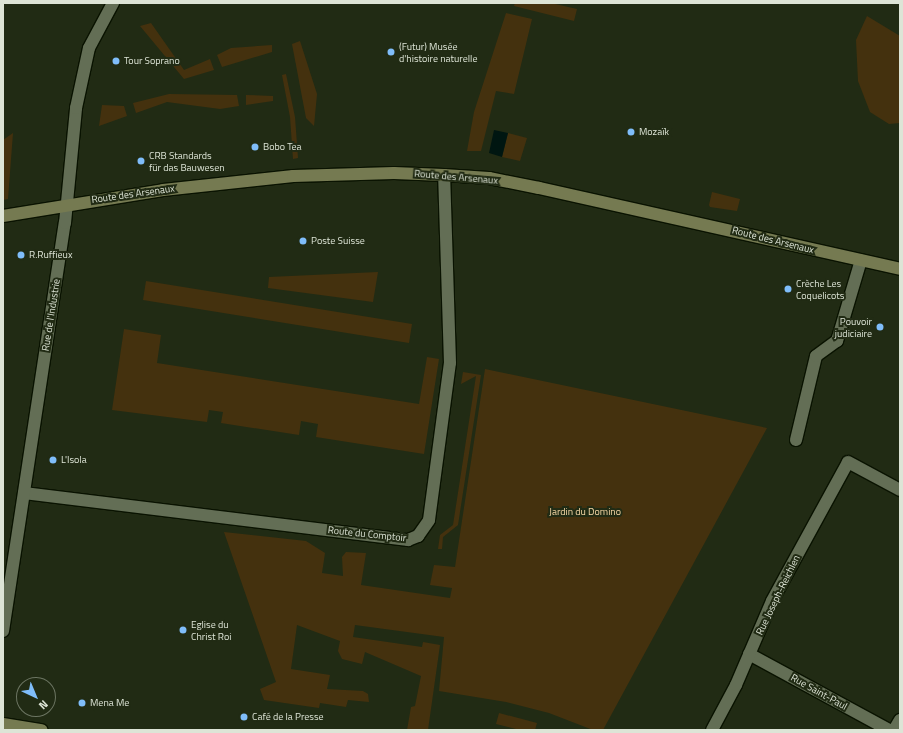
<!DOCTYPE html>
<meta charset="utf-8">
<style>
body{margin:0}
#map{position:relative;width:903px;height:733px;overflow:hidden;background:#212b14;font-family:"Titillium Web",sans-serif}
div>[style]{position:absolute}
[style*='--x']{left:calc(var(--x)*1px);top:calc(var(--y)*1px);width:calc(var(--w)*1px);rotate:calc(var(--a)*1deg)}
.green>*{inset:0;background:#44310e}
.water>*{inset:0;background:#001611}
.roads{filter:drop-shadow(1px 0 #0a1301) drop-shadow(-1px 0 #0a1301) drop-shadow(0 1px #0a1301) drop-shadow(0 -1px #0a1301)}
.pedestrian>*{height:12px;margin:-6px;padding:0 6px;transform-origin:6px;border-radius:6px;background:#636e55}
.minor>*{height:12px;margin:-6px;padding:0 6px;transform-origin:6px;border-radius:6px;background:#636e55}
.secondary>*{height:12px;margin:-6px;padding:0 6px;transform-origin:6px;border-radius:6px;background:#757a51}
.dots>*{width:11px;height:11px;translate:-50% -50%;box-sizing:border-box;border:2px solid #212b14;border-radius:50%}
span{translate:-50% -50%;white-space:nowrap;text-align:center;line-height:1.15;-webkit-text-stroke:4px #212b14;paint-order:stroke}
.poi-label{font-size:10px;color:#dde4d6}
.left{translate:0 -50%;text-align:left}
.right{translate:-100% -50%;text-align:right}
.street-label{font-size:10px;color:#dde4d6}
.park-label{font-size:10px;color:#f9daa8}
.frame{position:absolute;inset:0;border:4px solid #dde4d6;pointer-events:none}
.north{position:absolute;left:16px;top:677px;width:40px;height:40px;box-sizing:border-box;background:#212b14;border:1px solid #6c7562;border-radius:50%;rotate:136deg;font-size:11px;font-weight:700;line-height:16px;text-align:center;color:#dde4d6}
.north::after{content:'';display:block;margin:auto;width:14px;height:18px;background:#7fbdfa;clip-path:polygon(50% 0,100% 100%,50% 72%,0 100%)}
</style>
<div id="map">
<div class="green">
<i style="clip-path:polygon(515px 3px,551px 3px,577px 9px,574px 21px,514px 6px)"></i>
<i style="clip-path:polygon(506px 13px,532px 19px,514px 94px,496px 91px,481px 151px,467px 151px,474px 112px)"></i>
<i style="clip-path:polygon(867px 16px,900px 36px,900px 123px,889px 124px,870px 112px,858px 81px,856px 40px)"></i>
<i style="clip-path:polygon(151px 23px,184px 70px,210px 59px,214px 70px,184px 79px,140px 26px)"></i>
<i style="clip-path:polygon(300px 41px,317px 94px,314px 126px,306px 118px,292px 44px)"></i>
<i style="clip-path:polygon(272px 45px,272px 52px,222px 67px,217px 55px,231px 48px)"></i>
<i style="clip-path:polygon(286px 74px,295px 117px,298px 158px,293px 159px,290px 117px,282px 75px)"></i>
<i style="clip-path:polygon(169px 94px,237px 95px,239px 106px,220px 109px,167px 102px,136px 113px,133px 103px)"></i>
<i style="clip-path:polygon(246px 95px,273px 96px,273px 101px,246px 105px)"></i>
<i style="clip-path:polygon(102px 105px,124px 106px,127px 116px,99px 126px)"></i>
<i style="clip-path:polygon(13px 133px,8px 199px,3px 200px,3px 140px)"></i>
<i style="clip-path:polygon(508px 133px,527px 138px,520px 161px,502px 157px)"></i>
<i style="clip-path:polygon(712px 192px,740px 199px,737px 211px,710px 207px,709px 205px)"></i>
<i style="clip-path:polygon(378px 272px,373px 302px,268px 288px,269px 277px)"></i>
<i style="clip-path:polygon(146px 281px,412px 324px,409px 343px,143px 300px)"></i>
<i style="clip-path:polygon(124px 329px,161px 335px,157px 363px,419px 404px,427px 357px,439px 359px,424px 454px,316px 437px,318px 424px,301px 421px,299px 435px,221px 423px,223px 412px,209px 410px,207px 422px,112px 410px)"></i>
<i style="clip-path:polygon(485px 369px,767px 428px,603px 730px,593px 730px,549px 713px,506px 702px,439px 691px,444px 637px,355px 625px,353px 637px,422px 647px,423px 642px,440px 645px,428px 730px,407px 730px,411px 707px,415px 706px,421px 676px,365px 652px,362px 664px,342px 659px,338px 651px,340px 641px,297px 625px,291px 669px,330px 675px,327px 689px,363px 691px,368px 694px,369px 702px,348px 700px,346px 707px,320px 703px,319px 708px,264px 700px,260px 689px,276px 682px,224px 532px,306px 541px,325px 553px,322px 573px,343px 576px,342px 557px,346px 552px,366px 553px,361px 585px,450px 598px,452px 588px,430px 585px,434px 565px,455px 567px)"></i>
<i style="clip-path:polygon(463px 372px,481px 375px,458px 525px,443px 537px,442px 549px,438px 549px,440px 535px,453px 525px,476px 376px,461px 384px)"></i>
<i style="clip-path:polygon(499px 713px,537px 723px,535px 730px,520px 730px,496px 724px)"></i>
</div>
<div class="water">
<i style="clip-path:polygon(494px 130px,508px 133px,502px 157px,489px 153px)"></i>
</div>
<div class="roads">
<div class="pedestrian">
<i style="--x:749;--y:654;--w:159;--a:28.5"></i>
</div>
<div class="minor">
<i style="--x:796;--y:440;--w:86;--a:-76.6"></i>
<i style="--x:816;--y:356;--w:26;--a:-36"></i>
<i style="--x:837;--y:341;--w:84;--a:-73.5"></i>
<i style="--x:24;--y:493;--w:387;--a:7"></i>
<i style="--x:408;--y:540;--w:11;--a:-22"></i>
<i style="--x:418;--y:536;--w:19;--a:-55"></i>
<i style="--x:429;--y:520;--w:158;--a:-82.4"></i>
<i style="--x:450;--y:363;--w:188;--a:-91.8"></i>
<i style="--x:3;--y:631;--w:413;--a:-81.4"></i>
<i style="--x:65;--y:223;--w:116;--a:-84.5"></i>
<i style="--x:76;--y:108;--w:61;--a:-77.8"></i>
<i style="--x:89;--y:48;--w:51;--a:-61.9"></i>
<i style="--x:712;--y:730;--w:51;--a:-61.9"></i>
<i style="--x:736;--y:685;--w:91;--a:-66.8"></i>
<i style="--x:772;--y:601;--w:158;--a:-61.3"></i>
<i style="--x:848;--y:462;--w:59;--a:28.3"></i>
<i style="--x:894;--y:730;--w:12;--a:-59"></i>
</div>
<div class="secondary">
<i style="--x:3;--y:216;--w:162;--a:-9.2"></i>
<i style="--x:163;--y:190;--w:131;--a:-6.1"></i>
<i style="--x:293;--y:176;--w:101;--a:-1.7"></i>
<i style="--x:394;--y:173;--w:50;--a:2.3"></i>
<i style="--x:444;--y:175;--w:45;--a:3.8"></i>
<i style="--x:489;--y:178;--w:51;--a:11.3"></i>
<i style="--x:539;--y:188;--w:370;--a:12.6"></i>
<i style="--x:3;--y:724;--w:39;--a:9"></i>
</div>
</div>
<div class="dots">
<i style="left:391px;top:52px;background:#7fbdfa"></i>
<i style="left:116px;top:61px;background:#7fbdfa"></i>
<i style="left:631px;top:132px;background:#7fbdfa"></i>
<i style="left:255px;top:147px;background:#7fbdfa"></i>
<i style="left:141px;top:161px;background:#7fbdfa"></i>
<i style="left:303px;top:241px;background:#7fbdfa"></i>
<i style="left:21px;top:255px;background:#7fbdfa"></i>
<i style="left:788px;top:289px;background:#7fbdfa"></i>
<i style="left:880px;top:327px;background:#7fbdfa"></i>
<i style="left:53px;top:460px;background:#7fbdfa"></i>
<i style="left:183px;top:630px;background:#7fbdfa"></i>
<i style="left:82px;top:703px;background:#7fbdfa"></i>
<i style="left:244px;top:717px;background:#7fbdfa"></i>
</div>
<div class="poi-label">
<span class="left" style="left:399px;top:52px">(Futur) Musée<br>d'histoire naturelle</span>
<span class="left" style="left:124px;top:61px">Tour Soprano</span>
<span class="left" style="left:639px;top:132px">Mozaïk</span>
<span class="left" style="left:263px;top:147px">Bobo Tea</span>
<span class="left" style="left:149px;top:161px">CRB Standards<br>für das Bauwesen</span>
<span class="left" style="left:311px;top:241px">Poste Suisse</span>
<span class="left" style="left:29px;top:255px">R.Ruffieux</span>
<span class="left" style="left:796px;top:289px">Crèche Les<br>Coquelicots</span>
<span class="right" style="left:872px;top:327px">Pouvoir<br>judiciaire</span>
<span class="left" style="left:61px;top:460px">L'Isola</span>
<span class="left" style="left:191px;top:630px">Eglise du<br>Christ Roi</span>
<span class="left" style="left:90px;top:703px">Mena Me</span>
<span class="left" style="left:252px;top:717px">Café de la Presse</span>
</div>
<div class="street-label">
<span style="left:456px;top:177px;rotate:5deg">Route des Arsenaux</span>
<span style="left:133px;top:194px;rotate:-8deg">Route des Arsenaux</span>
<span style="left:773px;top:240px;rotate:14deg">Route des Arsenaux</span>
<span style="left:51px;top:315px;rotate:-81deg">Rue de l'Industrie</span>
<span style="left:367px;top:534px;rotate:6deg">Route du Comptoir</span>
<span style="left:778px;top:595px;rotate:-64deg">Rue Joseph-Reichlen</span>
<span style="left:819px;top:692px;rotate:29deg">Rue Saint-Paul</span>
</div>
<div class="park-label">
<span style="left:585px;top:512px">Jardin du Domino</span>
</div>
<div class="frame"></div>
<div class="north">N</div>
</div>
